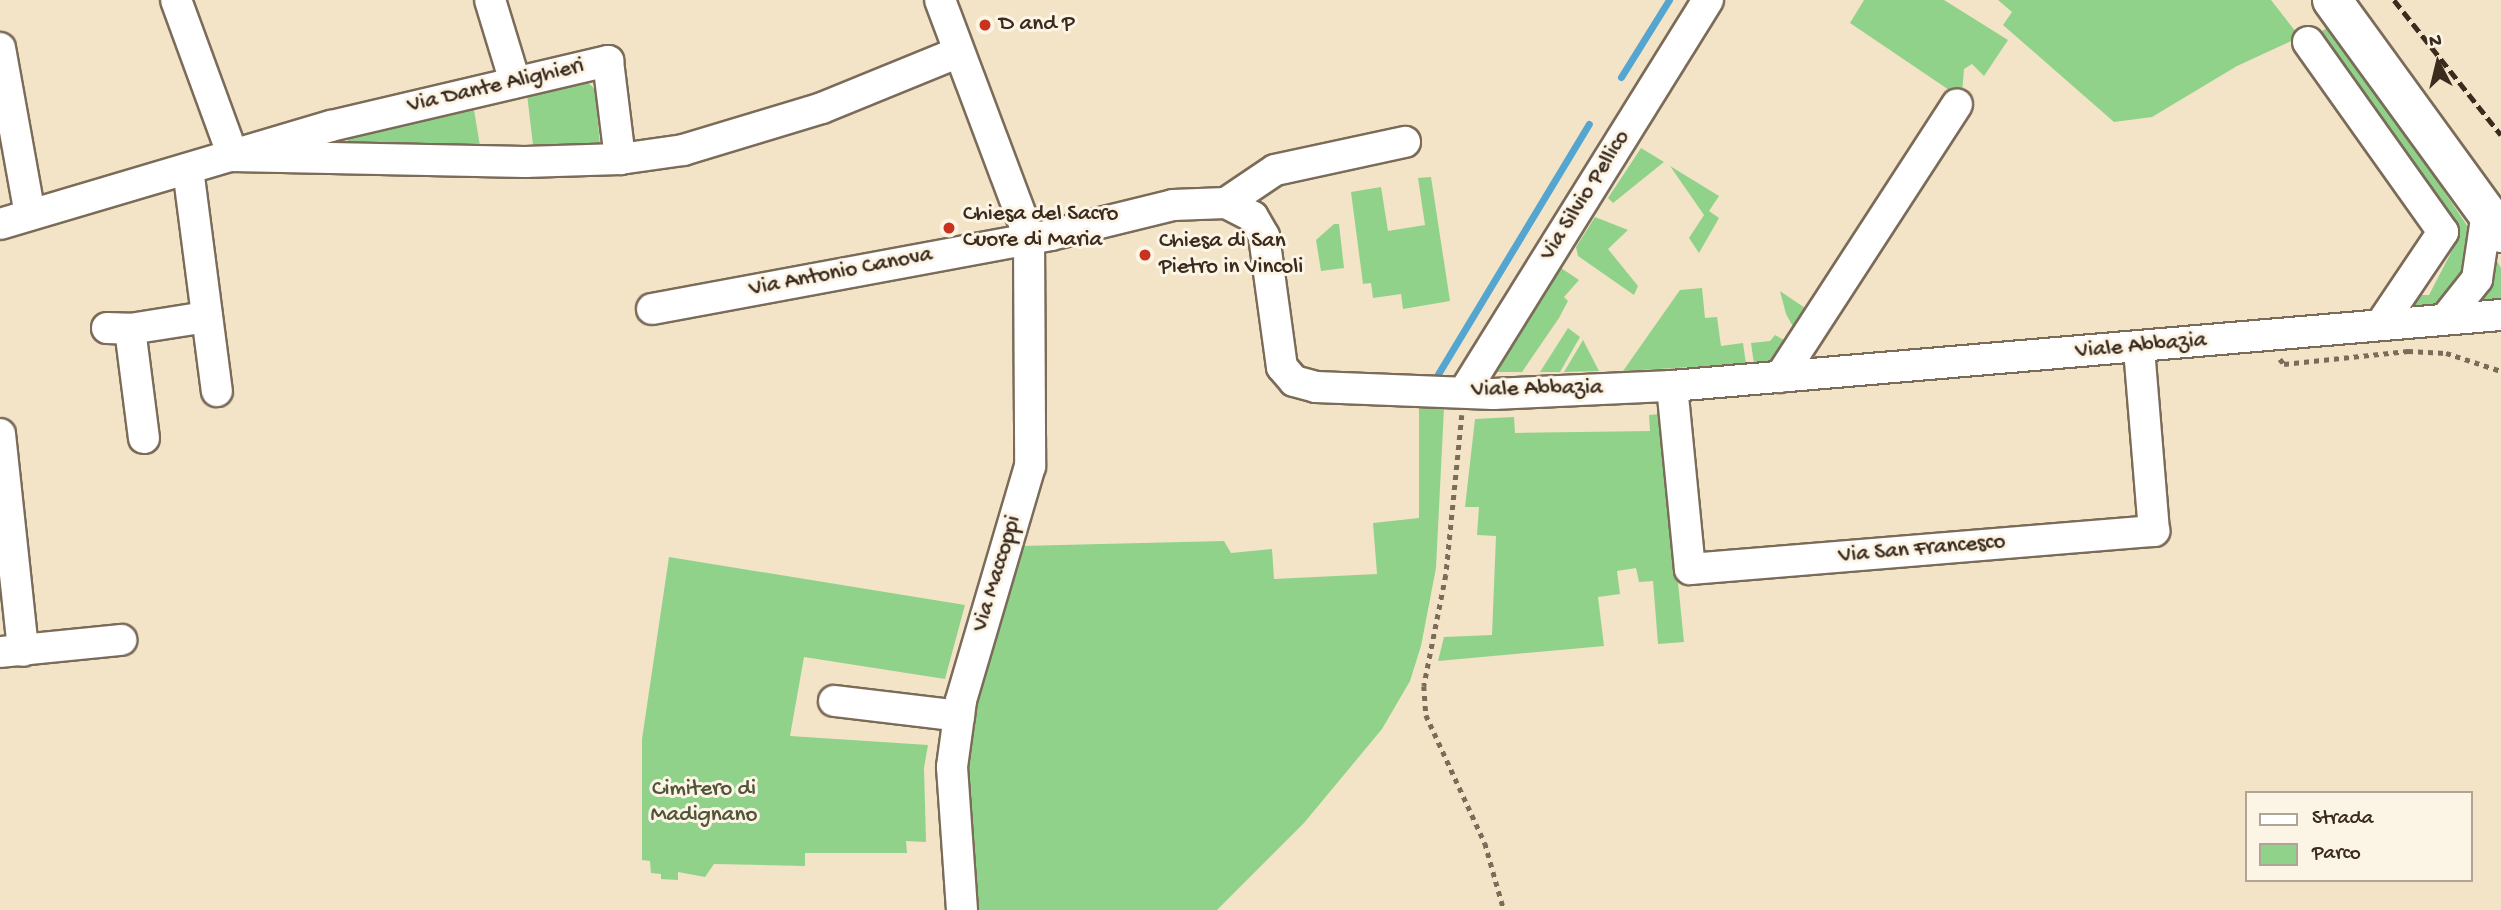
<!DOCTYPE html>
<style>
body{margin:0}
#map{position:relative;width:2501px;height:910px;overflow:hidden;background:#f3e4c7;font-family:"Gochi Hand",sans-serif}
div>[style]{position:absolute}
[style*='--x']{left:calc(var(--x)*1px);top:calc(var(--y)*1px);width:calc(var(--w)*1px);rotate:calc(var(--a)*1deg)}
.green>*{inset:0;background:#90d28a}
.stream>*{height:7px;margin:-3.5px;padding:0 3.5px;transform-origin:3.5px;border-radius:3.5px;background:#54a5cf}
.path>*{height:4.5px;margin-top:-2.25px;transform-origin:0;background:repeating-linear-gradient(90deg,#7b6b59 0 5px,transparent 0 10px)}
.roads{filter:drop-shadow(2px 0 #7b6b59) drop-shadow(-2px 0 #7b6b59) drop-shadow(0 2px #7b6b59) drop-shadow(0 -2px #7b6b59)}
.minor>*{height:30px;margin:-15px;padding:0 15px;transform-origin:15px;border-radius:15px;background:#fff}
.major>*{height:38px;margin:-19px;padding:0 19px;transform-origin:19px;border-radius:19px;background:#fff}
.rail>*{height:5px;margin-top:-2.5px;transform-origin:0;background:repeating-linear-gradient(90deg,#3b2a1e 0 10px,transparent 0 15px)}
.dots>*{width:19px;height:19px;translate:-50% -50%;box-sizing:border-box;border:4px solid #fcf5e5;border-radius:50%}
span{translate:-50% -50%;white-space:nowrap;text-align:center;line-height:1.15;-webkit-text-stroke:6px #fcf5e5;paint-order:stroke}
.poi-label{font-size:23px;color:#3b2a1e}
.left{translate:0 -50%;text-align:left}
.street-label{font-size:23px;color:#3b2a1e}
.park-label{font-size:23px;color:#505439}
.legend{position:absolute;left:2245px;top:791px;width:228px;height:91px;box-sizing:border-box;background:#fcf5e5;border:2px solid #afa495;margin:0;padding:9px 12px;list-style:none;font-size:21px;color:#3b2a1e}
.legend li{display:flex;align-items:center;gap:14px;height:35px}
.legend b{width:35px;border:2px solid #afa495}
.north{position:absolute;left:2403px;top:28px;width:70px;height:70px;-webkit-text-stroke:5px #fcf5e5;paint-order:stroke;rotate:353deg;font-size:19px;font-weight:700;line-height:28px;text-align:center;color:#3b2a1e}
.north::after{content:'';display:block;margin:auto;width:24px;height:32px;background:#3b2a1e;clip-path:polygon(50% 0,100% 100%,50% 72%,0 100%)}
</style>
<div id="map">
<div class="green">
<i style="clip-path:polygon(1864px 0,1944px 0,2008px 40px,1984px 76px,1972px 64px,1964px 69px,1962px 94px,1955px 94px,1850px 23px)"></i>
<i style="clip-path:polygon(1998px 0,2271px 0,2300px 37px,2237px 66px,2152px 117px,2114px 122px,2003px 25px,2012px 12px)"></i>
<i style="clip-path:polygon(2332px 24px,2468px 227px,2474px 248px,2470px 267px,2445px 306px,2406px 311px,2411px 295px,2429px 295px,2457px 241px,2445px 209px,2317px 35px)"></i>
<i style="clip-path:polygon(585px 80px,595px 89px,600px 145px,533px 145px,527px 94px)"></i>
<i style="clip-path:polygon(473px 104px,480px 146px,348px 143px,348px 135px)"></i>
<i style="clip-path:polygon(1641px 148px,1664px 162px,1613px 203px,1608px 198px)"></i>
<i style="clip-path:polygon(1670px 166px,1719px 196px,1709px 211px,1719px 218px,1699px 253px,1689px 238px,1704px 215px)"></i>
<i style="clip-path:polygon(1431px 177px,1450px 301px,1403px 309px,1401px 294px,1373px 298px,1371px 283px,1363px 284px,1351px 192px,1381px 187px,1388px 231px,1425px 225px,1418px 178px)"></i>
<i style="clip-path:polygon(1595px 217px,1628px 230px,1608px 249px,1638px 286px,1634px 295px,1578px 256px,1576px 247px)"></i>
<i style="clip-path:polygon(1334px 224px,1339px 224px,1344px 268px,1321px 271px,1316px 240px)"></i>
<i style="clip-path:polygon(2494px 256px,2501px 268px,2501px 302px,2469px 304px)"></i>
<i style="clip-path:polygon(1561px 268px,1579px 280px,1564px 297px,1568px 301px,1559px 318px,1522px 372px,1494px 372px)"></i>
<i style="clip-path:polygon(1702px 288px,1705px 318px,1717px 317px,1721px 346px,1743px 343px,1746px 364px,1623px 371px,1680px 290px)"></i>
<i style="clip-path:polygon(1780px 291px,1808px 310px,1795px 330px,1786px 314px)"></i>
<i style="clip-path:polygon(1568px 328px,1580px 337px,1560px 372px,1540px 372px)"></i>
<i style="clip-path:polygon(1775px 335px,1786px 341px,1769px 363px,1754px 364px,1751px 343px,1770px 341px)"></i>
<i style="clip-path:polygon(1583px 340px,1599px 371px,1564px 372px)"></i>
<i style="clip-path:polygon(1419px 405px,1444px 408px,1436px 568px,1421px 646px,1410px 681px,1382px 729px,1304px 823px,1217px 910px,969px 910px,966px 766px,972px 718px,1020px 546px,1224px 541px,1231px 553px,1272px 549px,1274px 579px,1377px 574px,1373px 523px,1419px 518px)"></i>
<i style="clip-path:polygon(1661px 414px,1684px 642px,1658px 644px,1653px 581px,1639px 582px,1636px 568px,1617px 571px,1620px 594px,1598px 597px,1604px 646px,1438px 661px,1444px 637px,1492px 635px,1496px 536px,1477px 535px,1479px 507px,1465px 507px,1475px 419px,1514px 417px,1515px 433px,1650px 431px,1649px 415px)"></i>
<i style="clip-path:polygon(669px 557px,965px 605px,945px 679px,804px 657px,790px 736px,928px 745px,924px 768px,926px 842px,906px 841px,907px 853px,805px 853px,805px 866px,714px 864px,705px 877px,678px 872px,678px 880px,661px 879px,661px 874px,651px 873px,650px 861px,642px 860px,642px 739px)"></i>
</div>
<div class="stream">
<i style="--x:1621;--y:77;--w:91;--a:-58.1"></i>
<i style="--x:1438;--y:374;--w:292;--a:-58.9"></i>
</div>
<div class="path">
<i style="--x:2280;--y:359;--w:6;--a:51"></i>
<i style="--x:2284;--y:364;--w:125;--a:-6"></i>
<i style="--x:2408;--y:351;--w:38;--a:3"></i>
<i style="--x:2446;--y:353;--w:58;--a:18.1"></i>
<i style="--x:1462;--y:415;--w:161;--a:95.7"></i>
<i style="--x:1446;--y:575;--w:113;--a:101.2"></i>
<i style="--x:1424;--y:686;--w:29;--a:86"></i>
<i style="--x:1426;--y:715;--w:141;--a:65.3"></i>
<i style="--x:1485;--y:843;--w:70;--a:74.2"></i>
</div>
<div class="roads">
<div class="minor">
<i style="--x:176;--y:0;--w:166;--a:69.9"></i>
<i style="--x:490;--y:0;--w:86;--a:73"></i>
<i style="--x:940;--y:0;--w:253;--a:69.4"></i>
<i style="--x:1029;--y:237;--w:229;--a:89.7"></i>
<i style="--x:1030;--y:466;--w:245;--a:106.4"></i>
<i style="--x:961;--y:701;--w:67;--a:97.8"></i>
<i style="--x:952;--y:767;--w:143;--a:86"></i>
<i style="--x:2308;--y:42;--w:233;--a:54.6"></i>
<i style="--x:2443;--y:232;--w:111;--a:124"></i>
<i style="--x:0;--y:48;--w:169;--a:79.8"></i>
<i style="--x:233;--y:156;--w:292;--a:1.2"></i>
<i style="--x:525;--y:162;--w:95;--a:-1.8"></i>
<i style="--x:620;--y:159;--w:64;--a:-8.1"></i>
<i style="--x:683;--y:150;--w:145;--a:-16.8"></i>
<i style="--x:822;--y:108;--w:146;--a:-22.2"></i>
<i style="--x:188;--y:169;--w:224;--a:82.6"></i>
<i style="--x:1226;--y:203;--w:59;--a:-34"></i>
<i style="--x:1275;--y:170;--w:133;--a:-12.2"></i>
<i style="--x:0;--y:224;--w:345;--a:-16.5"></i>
<i style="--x:331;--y:126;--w:285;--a:-13.2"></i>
<i style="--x:608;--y:61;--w:99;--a:83"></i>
<i style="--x:652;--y:309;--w:406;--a:-10.5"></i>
<i style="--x:1051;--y:235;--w:126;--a:-13.8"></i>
<i style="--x:1173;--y:205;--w:53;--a:-2.2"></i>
<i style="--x:1226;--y:203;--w:30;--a:27"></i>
<i style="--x:1253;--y:217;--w:22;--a:60"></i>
<i style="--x:1264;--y:236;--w:132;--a:82.2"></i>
<i style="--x:1282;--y:367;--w:18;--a:49"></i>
<i style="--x:1294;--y:381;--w:23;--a:15"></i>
<i style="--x:1316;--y:387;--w:177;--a:2.3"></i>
<i style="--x:1493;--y:394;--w:179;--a:-2.6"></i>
<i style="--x:1672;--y:386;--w:832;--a:-4.9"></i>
<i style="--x:2446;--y:318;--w:50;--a:-51.5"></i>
<i style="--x:2477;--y:279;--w:68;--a:-81.5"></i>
<i style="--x:107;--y:328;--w:23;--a:2"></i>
<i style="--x:130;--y:329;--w:78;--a:-8.9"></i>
<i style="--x:130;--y:329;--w:110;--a:82.7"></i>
<i style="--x:1780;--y:377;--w:325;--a:-57"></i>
<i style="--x:1672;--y:386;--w:184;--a:84.4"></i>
<i style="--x:1690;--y:569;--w:466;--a:-4.7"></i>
<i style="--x:2154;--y:531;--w:185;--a:-94.7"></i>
<i style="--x:1464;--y:392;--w:462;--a:-58.1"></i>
<i style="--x:0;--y:434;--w:218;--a:83.9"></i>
<i style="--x:0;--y:652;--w:122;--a:-5.7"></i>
<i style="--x:834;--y:701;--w:126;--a:6.8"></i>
</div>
<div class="major">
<i style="--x:2332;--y:0;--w:288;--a:54"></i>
</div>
</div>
<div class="rail">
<i style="--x:2394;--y:0;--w:172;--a:51.6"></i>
</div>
<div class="dots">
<i style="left:985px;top:25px;background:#c8321e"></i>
<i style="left:949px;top:228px;background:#c8321e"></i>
<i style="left:1145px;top:255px;background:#c8321e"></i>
</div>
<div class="poi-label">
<span class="left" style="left:999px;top:25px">D and P</span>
<span class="left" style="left:963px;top:228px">Chiesa del Sacro<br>Cuore di Maria</span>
<span class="left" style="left:1159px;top:255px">Chiesa di San<br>Pietro in Vincoli</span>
</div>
<div class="street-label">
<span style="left:496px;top:87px;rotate:-13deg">Via Dante Alighieri</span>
<span style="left:1586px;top:196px;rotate:-58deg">Via Silvio Pellico</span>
<span style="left:841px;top:273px;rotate:-11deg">Via Antonio Canova</span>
<span style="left:2141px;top:347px;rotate:-5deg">Viale Abbazia</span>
<span style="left:1537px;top:390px;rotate:-1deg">Viale Abbazia</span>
<span style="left:1922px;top:550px;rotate:-5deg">Via San Francesco</span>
<span style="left:998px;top:574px;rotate:-73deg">Via Maccoppi</span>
</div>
<div class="park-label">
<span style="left:704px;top:803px">Cimitero di<br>Madignano</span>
</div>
<ul class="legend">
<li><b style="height:9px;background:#fff"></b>Strada</li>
<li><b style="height:19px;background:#90d28a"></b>Parco</li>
</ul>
<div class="north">N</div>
</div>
